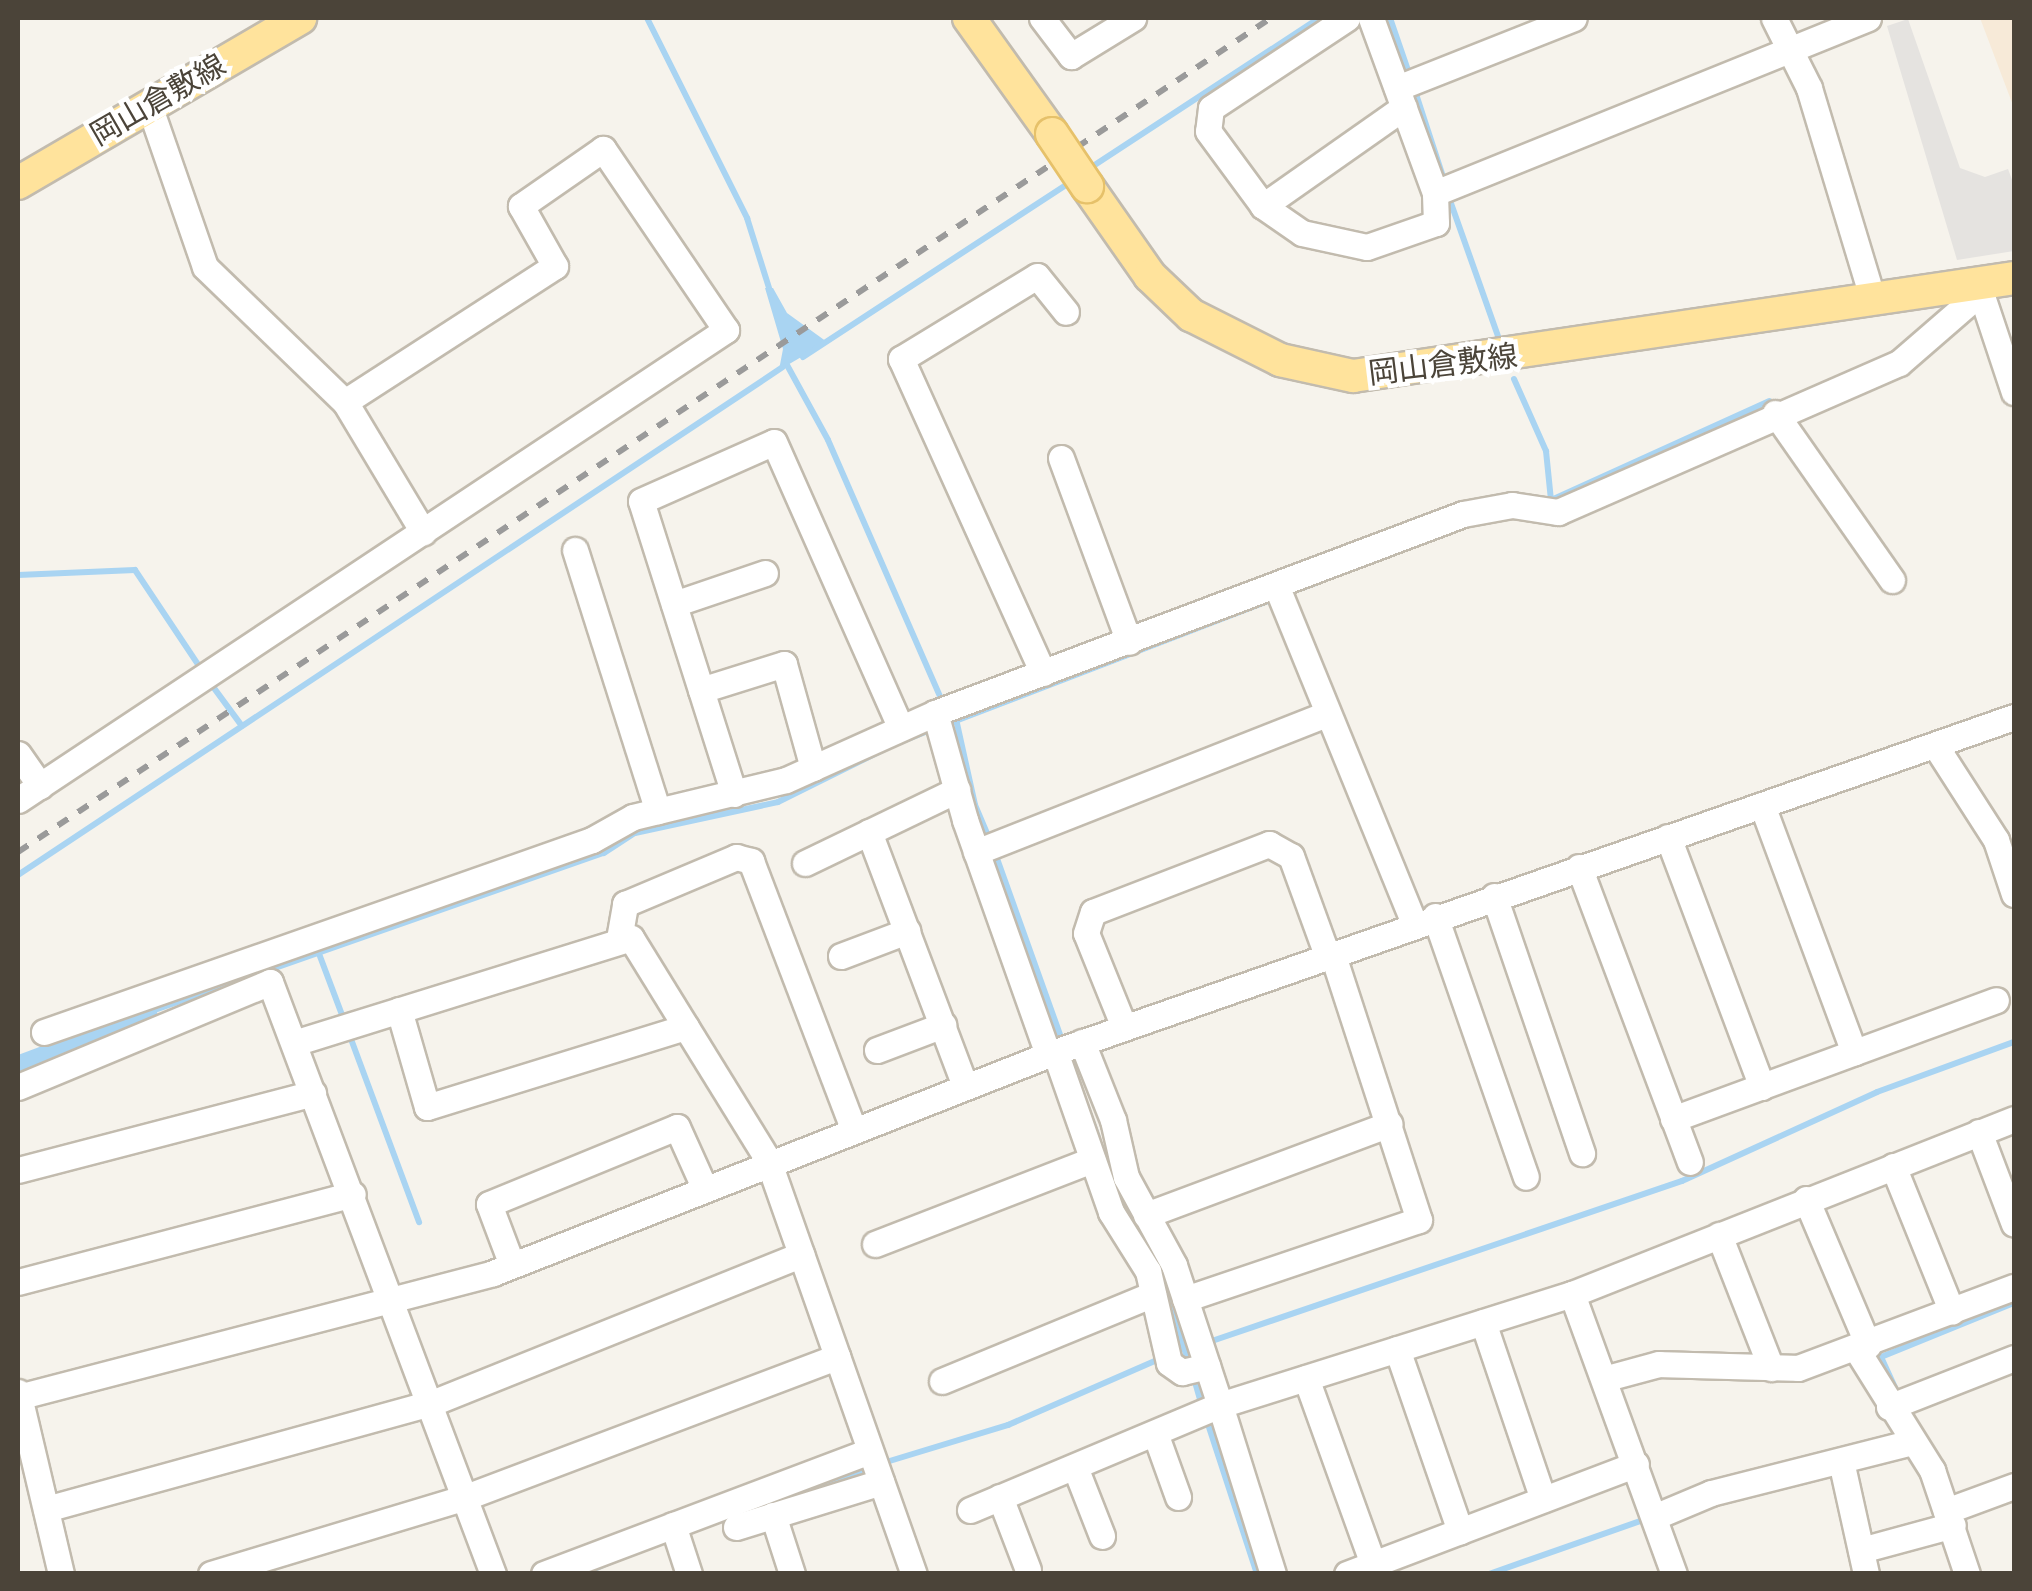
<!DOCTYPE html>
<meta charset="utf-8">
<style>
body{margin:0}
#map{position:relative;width:2032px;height:1591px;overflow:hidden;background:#f6f3ec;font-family:"Fira Sans","Noto Sans JP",sans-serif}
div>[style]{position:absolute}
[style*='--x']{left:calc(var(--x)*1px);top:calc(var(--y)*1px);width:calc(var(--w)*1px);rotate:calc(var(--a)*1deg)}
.commercial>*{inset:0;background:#f7ead8}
.parking>*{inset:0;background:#e5e3e0}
.water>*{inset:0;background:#a9d4f2}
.stream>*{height:6px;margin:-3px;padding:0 3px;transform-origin:3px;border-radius:3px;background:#a9d4f2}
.roads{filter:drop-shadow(2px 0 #c2bbae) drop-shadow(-2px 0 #c2bbae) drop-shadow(0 2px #c2bbae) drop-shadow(0 -2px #c2bbae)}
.minor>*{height:25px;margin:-12.5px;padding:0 12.5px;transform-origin:12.5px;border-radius:12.5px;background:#fff}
.major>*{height:32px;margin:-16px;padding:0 16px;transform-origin:16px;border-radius:16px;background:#ffe39c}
.rail>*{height:6px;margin-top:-3px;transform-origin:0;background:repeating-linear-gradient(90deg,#9a9a9a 0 12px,transparent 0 24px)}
.bridges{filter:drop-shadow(2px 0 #e6c16a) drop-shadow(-2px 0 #e6c16a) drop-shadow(0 2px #e6c16a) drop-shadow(0 -2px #e6c16a)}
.major-bridge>*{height:32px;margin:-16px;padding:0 16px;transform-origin:16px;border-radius:16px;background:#ffe39c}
span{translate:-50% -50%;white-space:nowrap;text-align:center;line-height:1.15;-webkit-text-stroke:9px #fff;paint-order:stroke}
.street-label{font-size:30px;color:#4b4439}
.frame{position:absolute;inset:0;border:20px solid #4b4439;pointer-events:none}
</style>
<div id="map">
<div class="commercial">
<i style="clip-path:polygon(1980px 18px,2014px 18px,2014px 109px,2014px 108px)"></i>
</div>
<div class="parking">
<i style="clip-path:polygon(1908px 19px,1960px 168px,1985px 177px,2008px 169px,2014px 185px,2014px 251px,1957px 260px,1887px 26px)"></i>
</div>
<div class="water">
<i style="clip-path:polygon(773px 288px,787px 313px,827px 342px,779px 370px,783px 349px,765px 288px)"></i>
<i style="clip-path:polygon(154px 1004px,158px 1015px,18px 1075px,18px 1055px)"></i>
</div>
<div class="stream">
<i style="--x:647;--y:18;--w:224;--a:63.4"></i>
<i style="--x:747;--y:218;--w:80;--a:72.5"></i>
<i style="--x:1390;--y:18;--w:61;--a:71"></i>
<i style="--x:1414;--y:88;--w:97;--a:71.9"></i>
<i style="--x:1087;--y:170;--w:277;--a:-33.2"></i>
<i style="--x:1447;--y:192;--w:159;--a:70.5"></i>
<i style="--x:803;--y:357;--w:323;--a:-33.2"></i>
<i style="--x:787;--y:365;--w:85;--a:61.3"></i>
<i style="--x:828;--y:440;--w:285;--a:66.4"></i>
<i style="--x:1514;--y:379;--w:79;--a:66"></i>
<i style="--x:1546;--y:451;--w:49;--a:84.2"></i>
<i style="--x:1549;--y:501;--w:242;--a:-24.4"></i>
<i style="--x:18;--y:575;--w:117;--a:-2.4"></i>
<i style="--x:135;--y:570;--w:115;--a:56.3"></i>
<i style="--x:1286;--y:594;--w:32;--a:-20"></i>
<i style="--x:211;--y:684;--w:52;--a:53.6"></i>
<i style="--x:956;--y:719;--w:88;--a:77.5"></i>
<i style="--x:975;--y:805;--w:39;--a:67"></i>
<i style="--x:945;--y:725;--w:352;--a:-21"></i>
<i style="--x:898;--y:743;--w:38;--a:-22"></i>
<i style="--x:995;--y:853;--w:202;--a:70.3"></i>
<i style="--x:18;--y:875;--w:918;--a:-33.59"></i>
<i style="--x:318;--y:951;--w:74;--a:69.4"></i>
<i style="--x:149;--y:1012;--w:482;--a:-19.3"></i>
<i style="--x:604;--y:853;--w:37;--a:-33"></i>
<i style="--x:635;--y:833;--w:146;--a:-12.2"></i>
<i style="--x:778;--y:802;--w:122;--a:-26.4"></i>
<i style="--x:348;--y:1031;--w:204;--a:69.6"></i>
<i style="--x:1085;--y:1102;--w:37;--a:70"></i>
<i style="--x:1116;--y:1191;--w:88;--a:61.4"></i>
<i style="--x:1163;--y:1284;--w:83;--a:71.8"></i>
<i style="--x:1206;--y:1343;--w:503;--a:-18.8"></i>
<i style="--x:1682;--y:1181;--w:214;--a:-24.5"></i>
<i style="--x:1877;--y:1092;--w:146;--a:-20.1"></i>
<i style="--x:1193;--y:1375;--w:32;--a:74"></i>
<i style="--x:1898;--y:1394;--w:41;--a:-114.7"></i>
<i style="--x:1881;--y:1357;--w:144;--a:-22.1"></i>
<i style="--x:1206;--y:1418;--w:164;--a:71.9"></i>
<i style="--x:883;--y:1463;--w:131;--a:-16.9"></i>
<i style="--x:1008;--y:1425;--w:167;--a:-23.6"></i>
<i style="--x:775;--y:1500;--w:102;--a:-18.8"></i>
<i style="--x:582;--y:1574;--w:34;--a:-23"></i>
<i style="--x:1489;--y:1574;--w:163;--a:-19.3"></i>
</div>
<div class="roads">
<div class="minor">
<i style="--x:1042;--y:18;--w:48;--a:52.7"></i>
<i style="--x:1071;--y:56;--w:73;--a:-31.5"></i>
<i style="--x:1347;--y:18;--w:163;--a:146.5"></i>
<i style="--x:1211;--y:108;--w:23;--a:97"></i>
<i style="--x:1208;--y:131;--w:93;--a:53.7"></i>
<i style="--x:1263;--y:206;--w:47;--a:34.7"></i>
<i style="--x:1302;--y:233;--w:66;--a:12.2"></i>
<i style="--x:1367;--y:247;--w:73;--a:-19.2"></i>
<i style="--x:1436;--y:223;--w:30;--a:-92"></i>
<i style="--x:1435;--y:193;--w:186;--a:-110.1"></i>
<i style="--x:1774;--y:18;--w:78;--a:63.4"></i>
<i style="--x:1809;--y:88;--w:221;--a:73.2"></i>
<i style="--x:1397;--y:88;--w:190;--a:-21.6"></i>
<i style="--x:149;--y:105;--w:171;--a:70.9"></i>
<i style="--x:205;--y:267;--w:194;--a:44"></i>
<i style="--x:345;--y:402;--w:152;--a:59"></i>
<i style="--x:1435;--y:193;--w:467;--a:-22"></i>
<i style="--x:1263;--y:206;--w:172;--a:-35.1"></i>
<i style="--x:1978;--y:284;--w:114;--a:71.6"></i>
<i style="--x:1775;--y:413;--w:204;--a:55"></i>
<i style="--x:1061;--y:458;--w:196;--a:69.7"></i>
<i style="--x:575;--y:550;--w:274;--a:72.4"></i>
<i style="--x:1276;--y:585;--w:365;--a:67.8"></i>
<i style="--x:674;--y:604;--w:96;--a:-18.8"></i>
<i style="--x:1043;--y:673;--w:345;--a:-114.3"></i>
<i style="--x:901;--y:359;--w:159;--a:-31.4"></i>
<i style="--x:1037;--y:276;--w:46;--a:51.1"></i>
<i style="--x:701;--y:690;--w:87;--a:-17.4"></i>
<i style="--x:784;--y:664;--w:108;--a:74.4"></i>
<i style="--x:935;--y:713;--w:111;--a:74.3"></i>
<i style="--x:965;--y:820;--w:248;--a:70.5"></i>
<i style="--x:1935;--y:745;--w:113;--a:57.3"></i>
<i style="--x:1996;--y:840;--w:57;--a:71.6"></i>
<i style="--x:18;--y:754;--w:39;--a:55"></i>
<i style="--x:734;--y:794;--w:307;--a:-107.6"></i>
<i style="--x:641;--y:501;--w:145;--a:-23.9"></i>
<i style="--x:774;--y:442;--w:312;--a:66.1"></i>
<i style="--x:18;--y:800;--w:850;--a:-33.58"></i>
<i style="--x:726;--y:330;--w:219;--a:-124.2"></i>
<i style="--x:603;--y:149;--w:100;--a:145.2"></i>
<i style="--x:521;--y:206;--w:69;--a:60.5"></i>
<i style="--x:555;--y:266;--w:250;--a:147.1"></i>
<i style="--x:1762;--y:805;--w:264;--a:69.6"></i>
<i style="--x:869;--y:832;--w:272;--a:69.3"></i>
<i style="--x:1668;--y:837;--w:267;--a:69.4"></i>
<i style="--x:976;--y:852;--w:378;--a:-21.5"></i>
<i style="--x:805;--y:863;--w:169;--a:-25.7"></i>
<i style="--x:1579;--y:867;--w:315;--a:69.4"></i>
<i style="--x:1494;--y:896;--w:272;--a:71.1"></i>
<i style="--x:1435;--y:916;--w:276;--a:70.8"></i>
<i style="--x:619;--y:939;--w:36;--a:-80"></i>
<i style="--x:625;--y:904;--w:121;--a:-22.9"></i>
<i style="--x:736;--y:857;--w:16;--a:15"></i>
<i style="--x:751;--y:861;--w:286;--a:69.1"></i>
<i style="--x:841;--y:956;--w:71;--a:-20.7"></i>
<i style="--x:399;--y:1010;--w:101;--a:73.9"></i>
<i style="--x:427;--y:1107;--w:271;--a:-17.2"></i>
<i style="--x:1124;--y:1027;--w:101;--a:-112"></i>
<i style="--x:1086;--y:933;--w:22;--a:-72"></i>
<i style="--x:1093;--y:912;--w:189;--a:-21.1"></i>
<i style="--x:1269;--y:844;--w:25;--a:29"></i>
<i style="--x:1291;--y:856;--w:105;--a:70"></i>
<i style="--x:44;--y:1032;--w:581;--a:-19.31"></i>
<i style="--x:592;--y:840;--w:47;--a:-29.3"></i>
<i style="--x:633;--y:817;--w:157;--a:-13.6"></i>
<i style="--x:786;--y:780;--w:163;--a:-24.2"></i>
<i style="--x:935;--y:713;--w:564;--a:-20.65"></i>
<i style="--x:1463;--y:514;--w:50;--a:-10.4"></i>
<i style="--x:1512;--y:505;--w:47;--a:8.7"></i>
<i style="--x:1558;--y:512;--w:372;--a:-23.6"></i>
<i style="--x:1899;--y:363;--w:108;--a:-40.9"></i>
<i style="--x:294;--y:1043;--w:353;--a:-17.3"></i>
<i style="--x:631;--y:938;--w:261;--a:58.3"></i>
<i style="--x:768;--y:1160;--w:439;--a:70.6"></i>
<i style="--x:877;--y:1050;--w:71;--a:-20.7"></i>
<i style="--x:1055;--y:1052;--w:170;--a:70.7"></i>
<i style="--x:1111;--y:1212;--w:70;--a:57.9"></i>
<i style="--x:1148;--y:1271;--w:94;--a:77.1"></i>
<i style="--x:1169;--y:1363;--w:16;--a:35"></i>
<i style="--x:1182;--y:1372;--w:26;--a:-13"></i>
<i style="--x:18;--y:1087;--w:273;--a:-22.6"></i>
<i style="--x:270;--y:982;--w:633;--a:69.36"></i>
<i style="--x:1673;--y:1119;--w:344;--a:-20.2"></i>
<i style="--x:1979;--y:1132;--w:98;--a:69.2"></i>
<i style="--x:1893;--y:1166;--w:157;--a:68"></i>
<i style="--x:18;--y:1170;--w:305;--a:-14.6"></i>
<i style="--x:1806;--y:1199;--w:159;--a:67"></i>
<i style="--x:1146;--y:1215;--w:260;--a:-20.5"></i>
<i style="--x:1719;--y:1235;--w:143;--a:68.6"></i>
<i style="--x:875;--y:1244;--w:233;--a:-21.2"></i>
<i style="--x:512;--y:1265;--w:65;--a:-110.7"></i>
<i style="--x:489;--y:1204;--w:203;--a:-22.3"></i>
<i style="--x:677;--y:1127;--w:66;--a:65.8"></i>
<i style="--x:18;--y:1282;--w:346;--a:-14.7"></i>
<i style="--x:1572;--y:1294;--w:298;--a:70"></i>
<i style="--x:1185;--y:1299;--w:247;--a:-18.7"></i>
<i style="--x:1419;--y:1220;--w:281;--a:-108"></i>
<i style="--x:1483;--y:1322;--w:187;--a:71.3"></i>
<i style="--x:1397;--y:1349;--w:193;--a:70.9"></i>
<i style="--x:1857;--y:1350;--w:142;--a:58"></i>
<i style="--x:1932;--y:1470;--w:110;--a:71.4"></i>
<i style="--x:1306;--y:1378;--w:198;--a:70.2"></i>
<i style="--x:1607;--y:1378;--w:54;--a:-15.1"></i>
<i style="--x:1659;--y:1364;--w:139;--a:1.6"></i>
<i style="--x:1798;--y:1368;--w:231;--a:-20.6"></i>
<i style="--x:942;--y:1381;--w:228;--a:-22.4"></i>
<i style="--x:18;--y:1392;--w:187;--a:76.7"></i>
<i style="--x:18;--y:1397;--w:491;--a:-14.6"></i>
<i style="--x:493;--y:1273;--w:604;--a:-21.47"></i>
<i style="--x:1055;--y:1052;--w:1016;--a:-19.26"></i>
<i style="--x:1889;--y:1407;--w:134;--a:-21.4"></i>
<i style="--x:1155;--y:1433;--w:68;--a:70.2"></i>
<i style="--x:1841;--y:1461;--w:116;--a:77.5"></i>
<i style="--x:1075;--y:1467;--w:74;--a:68.6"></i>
<i style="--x:1000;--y:1497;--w:78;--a:69"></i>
<i style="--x:46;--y:1509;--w:400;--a:-15.4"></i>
<i style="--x:432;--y:1403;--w:398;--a:-21.9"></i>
<i style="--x:970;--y:1510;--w:271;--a:-22.8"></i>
<i style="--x:1220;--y:1405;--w:147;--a:-108.2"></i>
<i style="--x:1174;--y:1265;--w:100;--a:-118.6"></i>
<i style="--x:1126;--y:1177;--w:58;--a:-102.8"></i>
<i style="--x:1113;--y:1120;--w:84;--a:-111.7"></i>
<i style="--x:1946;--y:1511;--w:72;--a:-20.2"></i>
<i style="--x:773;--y:1515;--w:62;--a:72.1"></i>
<i style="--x:1654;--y:1517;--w:62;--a:-22.8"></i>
<i style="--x:1711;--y:1493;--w:204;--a:-14.2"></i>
<i style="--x:673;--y:1525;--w:52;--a:71.9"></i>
<i style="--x:736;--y:1527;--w:152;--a:-17.2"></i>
<i style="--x:1861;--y:1550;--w:95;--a:-15.2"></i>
<i style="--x:211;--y:1574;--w:266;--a:-16.8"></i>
<i style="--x:466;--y:1497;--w:397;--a:-20.7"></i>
<i style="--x:544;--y:1574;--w:348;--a:-20.7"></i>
<i style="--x:1273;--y:1574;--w:177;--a:-107.4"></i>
<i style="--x:1220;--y:1405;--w:369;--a:-17.5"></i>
<i style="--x:1572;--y:1294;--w:475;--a:-21.6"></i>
<i style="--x:1347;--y:1574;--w:309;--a:-20.8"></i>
</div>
<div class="major">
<i style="--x:969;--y:18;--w:143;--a:54.4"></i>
<i style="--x:18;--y:183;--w:327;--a:-30.3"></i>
<i style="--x:1087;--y:186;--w:110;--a:55"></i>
<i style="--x:1150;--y:276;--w:57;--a:43.6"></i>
<i style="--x:1191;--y:315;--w:100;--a:26.8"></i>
<i style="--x:1280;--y:360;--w:75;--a:12.4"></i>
<i style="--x:1353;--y:376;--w:668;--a:-8.43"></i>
</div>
</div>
<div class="rail">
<i style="--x:18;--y:852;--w:1505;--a:-33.65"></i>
</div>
<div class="bridges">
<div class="major-bridge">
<i style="--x:1052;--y:134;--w:63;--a:56.1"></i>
</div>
</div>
<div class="street-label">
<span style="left:158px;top:100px;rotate:-30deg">岡山倉敷線</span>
<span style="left:1443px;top:365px;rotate:-7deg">岡山倉敷線</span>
</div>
<div class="frame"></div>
</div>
